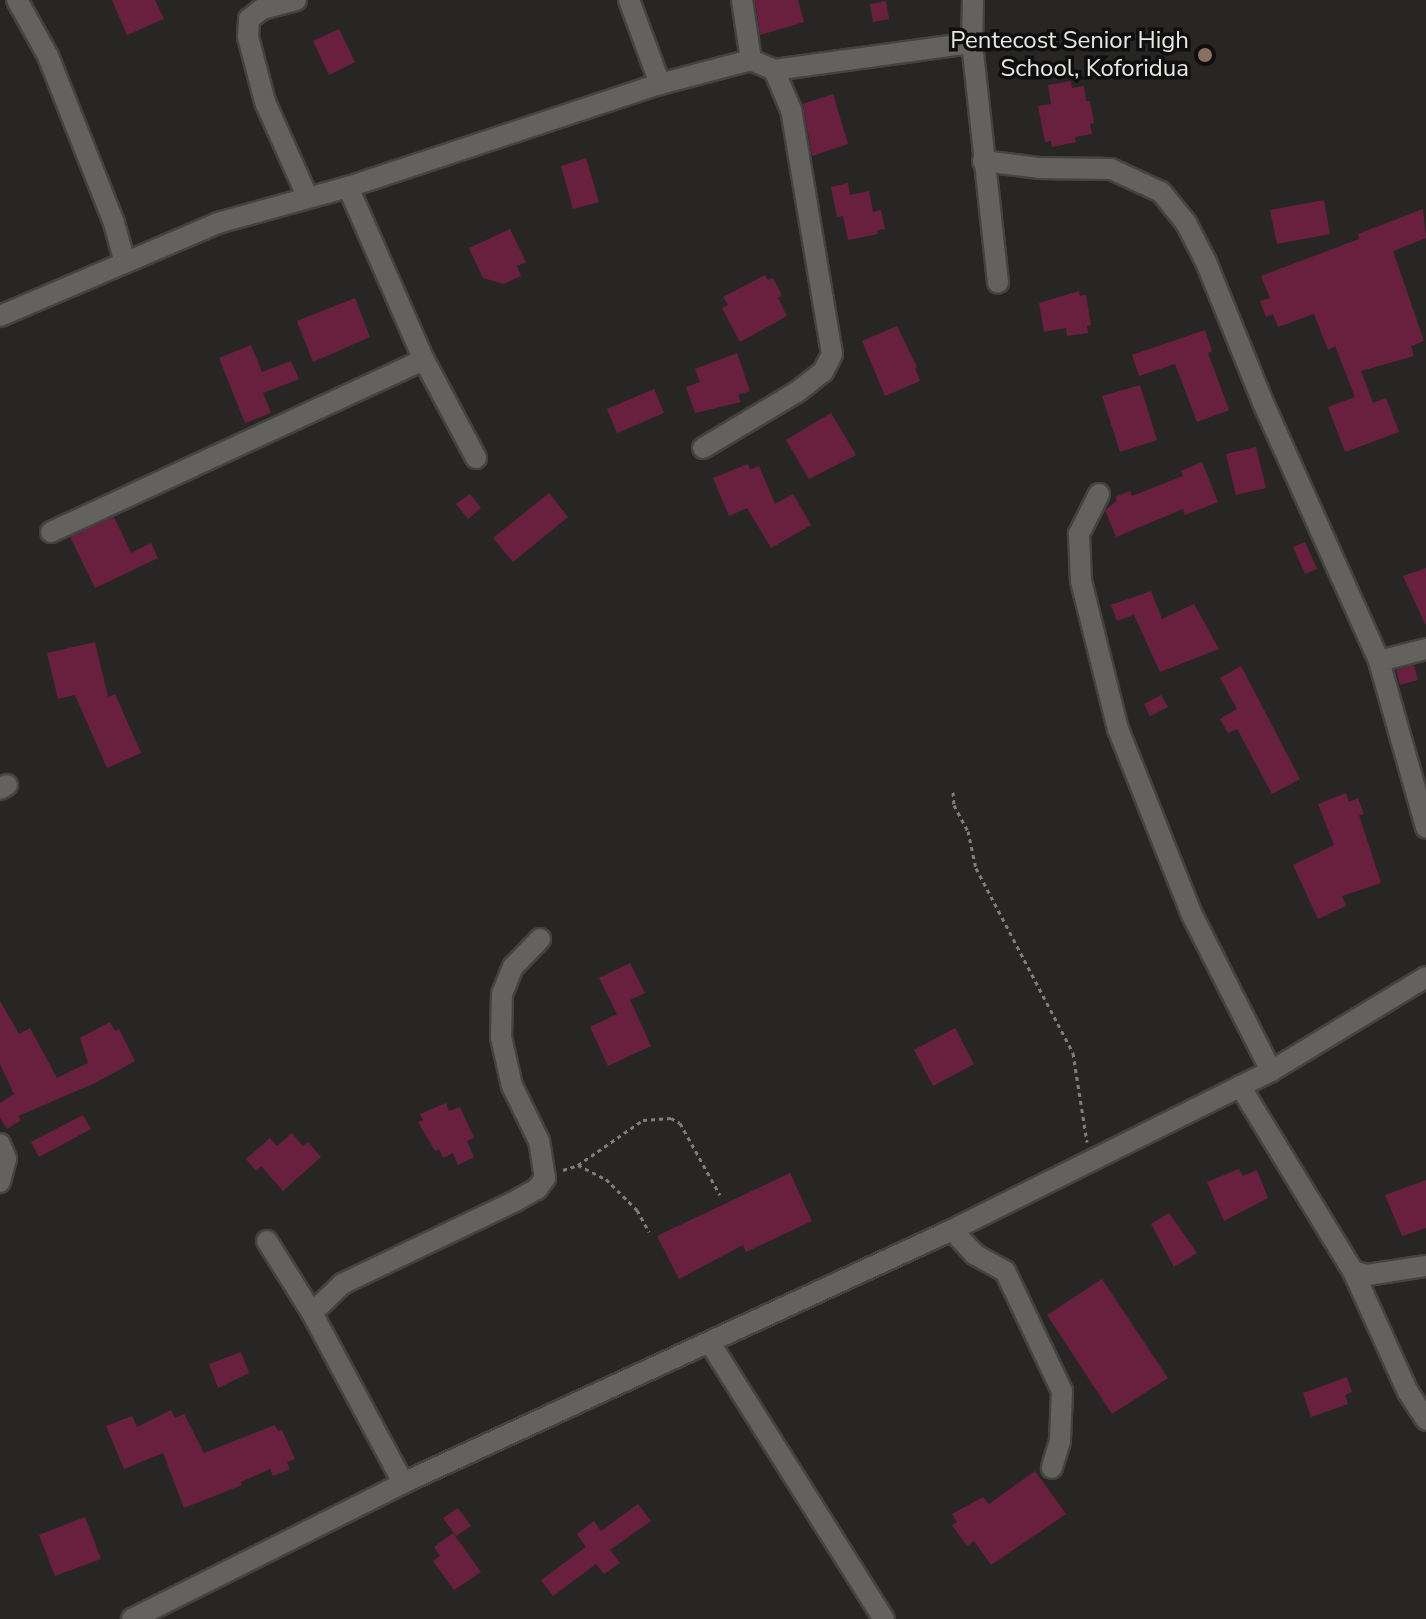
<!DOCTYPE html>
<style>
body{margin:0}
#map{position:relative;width:1426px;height:1619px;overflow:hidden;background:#282624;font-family:"Nunito Sans",sans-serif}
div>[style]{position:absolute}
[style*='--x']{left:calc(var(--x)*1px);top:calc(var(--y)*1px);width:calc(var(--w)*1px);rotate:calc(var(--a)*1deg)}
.building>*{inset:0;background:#69203e}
.path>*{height:3px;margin-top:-1.5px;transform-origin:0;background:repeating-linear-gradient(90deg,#7f7e7c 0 4px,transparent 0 8px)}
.roads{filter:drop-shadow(2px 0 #444342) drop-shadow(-2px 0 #444342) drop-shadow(0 2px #444342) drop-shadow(0 -2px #444342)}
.minor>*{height:20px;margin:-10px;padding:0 10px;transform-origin:10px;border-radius:10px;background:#63625f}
.dots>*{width:22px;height:22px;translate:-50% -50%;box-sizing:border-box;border:4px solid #100f0f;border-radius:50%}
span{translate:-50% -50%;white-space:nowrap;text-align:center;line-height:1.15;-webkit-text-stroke:7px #100f0f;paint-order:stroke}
.poi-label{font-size:24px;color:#e7e7e5}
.right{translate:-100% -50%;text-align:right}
</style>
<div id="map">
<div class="building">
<i style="clip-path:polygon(112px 0,155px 0,164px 19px,127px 35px)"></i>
<i style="clip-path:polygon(755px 0,798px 0,804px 22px,760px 35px)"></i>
<i style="clip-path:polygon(886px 1px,889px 19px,873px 22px,870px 4px)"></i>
<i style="clip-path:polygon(339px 29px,355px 62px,329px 75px,313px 41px)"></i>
<i style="clip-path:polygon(1071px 81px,1072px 88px,1084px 86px,1086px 101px,1090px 101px,1094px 123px,1090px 124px,1092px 134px,1075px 137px,1076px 142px,1052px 147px,1051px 141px,1045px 142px,1038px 106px,1051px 104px,1048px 85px)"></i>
<i style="clip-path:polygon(833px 94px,848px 144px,812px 156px,803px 104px)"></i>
<i style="clip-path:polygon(586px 158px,599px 202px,573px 209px,561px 166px)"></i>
<i style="clip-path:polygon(848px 183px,850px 195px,869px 191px,873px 212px,881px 210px,885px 229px,877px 230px,878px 234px,848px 240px,843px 216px,837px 217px,831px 187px)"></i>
<i style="clip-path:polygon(1324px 200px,1330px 234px,1277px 244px,1270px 210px)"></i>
<i style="clip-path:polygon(1423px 209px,1426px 238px,1393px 251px,1424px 341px,1411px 346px,1414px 356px,1361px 371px,1373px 403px,1386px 398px,1399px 432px,1345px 452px,1328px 407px,1355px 397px,1335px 346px,1328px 350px,1314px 314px,1278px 327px,1273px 314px,1266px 317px,1260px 301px,1270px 298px,1261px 276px,1359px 239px,1358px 234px)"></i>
<i style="clip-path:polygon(510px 229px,526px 262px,517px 266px,521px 276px,504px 284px,483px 278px,469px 248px)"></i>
<i style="clip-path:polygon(765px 275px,768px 280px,773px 278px,782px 295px,778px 298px,787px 316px,740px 342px,722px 308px,728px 305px,723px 297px)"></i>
<i style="clip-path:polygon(1079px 291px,1080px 296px,1086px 295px,1091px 325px,1087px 326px,1088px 333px,1067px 336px,1066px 328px,1044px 332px,1039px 303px)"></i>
<i style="clip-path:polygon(355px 298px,370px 337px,313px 362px,297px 321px)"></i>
<i style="clip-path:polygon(897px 326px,917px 367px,915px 368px,920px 381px,885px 396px,862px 341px)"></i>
<i style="clip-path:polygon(1205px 330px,1212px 351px,1208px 353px,1229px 410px,1197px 422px,1175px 364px,1139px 376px,1132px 355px)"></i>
<i style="clip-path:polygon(251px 345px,262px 372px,291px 361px,299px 379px,263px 393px,271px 413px,245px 423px,219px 358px)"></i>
<i style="clip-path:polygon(737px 353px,750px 391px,738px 395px,741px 402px,695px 413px,686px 387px,700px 382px,695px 369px)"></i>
<i style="clip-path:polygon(1140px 385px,1157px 440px,1120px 452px,1102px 396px)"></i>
<i style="clip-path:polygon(654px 389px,664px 413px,617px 433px,607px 409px)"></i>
<i style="clip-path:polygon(831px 413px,856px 455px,809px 479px,786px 440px)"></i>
<i style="clip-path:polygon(1256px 447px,1266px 488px,1236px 495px,1226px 454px)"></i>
<i style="clip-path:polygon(1202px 462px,1218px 502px,1185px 515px,1183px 509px,1116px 537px,1105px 510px,1117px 501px,1115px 497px,1130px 491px,1132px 496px,1183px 476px,1181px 471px)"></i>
<i style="clip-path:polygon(748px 464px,750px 470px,759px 466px,775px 504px,793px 494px,811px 525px,771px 548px,747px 508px,729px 516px,713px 478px)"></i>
<i style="clip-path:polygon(549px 493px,568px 517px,513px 562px,493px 538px)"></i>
<i style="clip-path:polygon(470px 494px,481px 508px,468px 519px,456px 504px)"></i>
<i style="clip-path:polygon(114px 517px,131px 553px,151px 543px,158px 558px,95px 588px,70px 537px)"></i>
<i style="clip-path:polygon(1305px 542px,1317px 569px,1305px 574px,1293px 547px)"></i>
<i style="clip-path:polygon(1426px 568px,1426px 624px,1425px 624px,1403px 576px)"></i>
<i style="clip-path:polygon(1151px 591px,1162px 619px,1194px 604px,1219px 649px,1160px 672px,1134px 615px,1117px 621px,1111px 605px)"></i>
<i style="clip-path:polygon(95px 642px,108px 697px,115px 694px,141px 753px,107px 768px,75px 695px,58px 699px,47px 653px)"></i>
<i style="clip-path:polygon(1414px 665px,1418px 680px,1400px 685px,1396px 670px)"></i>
<i style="clip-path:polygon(1241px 666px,1300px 779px,1272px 794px,1237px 729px,1228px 733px,1220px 719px,1237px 709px,1220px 678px)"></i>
<i style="clip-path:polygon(1161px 695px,1168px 707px,1150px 716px,1144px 704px)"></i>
<i style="clip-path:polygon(1346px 793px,1349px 802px,1358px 798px,1364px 814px,1359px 815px,1381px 883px,1342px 896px,1346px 906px,1318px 919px,1293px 865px,1334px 845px,1318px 804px)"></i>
<i style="clip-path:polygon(630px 963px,645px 993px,630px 1000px,651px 1046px,608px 1066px,590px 1027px,617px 1014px,599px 978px)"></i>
<i style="clip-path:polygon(0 1001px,19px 1034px,30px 1028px,57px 1078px,88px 1063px,80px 1038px,110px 1022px,115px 1031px,119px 1029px,135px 1061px,95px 1083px,18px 1116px,21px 1120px,7px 1129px,0 1118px,0 1103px,14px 1094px,0 1064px)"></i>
<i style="clip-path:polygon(955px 1028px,974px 1064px,933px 1086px,914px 1050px)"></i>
<i style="clip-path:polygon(446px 1103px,449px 1111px,460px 1107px,474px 1138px,467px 1141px,474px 1157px,458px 1165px,453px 1153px,443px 1158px,439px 1149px,435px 1151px,418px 1122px,423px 1120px,420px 1114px)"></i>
<i style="clip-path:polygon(83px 1115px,91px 1129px,39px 1157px,31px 1142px)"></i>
<i style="clip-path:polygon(292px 1133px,303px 1146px,308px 1142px,321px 1157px,283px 1191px,261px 1166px,256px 1171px,246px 1159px,270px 1138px,277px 1146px)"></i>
<i style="clip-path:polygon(1239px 1169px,1243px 1176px,1257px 1170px,1268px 1198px,1224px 1221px,1207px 1182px)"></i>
<i style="clip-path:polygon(790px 1173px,812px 1221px,746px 1252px,743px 1245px,679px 1279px,657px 1236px)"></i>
<i style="clip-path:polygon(1426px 1180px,1426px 1228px,1402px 1236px,1385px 1195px)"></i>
<i style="clip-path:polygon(1169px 1213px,1197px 1253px,1174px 1267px,1151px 1224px)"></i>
<i style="clip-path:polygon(1102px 1279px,1168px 1378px,1112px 1414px,1047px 1315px)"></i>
<i style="clip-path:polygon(241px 1352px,249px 1373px,218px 1388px,209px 1364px)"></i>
<i style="clip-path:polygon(1347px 1377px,1352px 1392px,1345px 1395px,1348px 1404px,1311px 1417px,1303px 1393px)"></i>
<i style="clip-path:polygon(171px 1410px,175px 1418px,184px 1414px,204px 1453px,275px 1425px,278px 1431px,282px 1430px,295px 1459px,287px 1462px,290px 1469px,273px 1476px,270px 1469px,241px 1482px,242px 1485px,184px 1508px,163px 1453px,124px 1469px,106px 1426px,132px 1416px,137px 1427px)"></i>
<i style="clip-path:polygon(1035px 1471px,1066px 1514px,991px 1565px,974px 1541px,967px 1546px,952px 1525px,957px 1522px,952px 1514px,983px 1497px,989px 1504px)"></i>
<i style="clip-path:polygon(638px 1504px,651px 1521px,610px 1550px,620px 1563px,604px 1574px,596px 1564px,553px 1596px,541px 1580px,586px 1547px,577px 1534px,594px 1521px,601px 1531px)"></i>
<i style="clip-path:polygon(458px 1508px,471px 1526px,456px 1536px,443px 1518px)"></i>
<i style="clip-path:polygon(85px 1517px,101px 1559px,55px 1576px,39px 1535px)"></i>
<i style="clip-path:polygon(453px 1533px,481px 1572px,454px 1590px,433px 1561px,440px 1556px,434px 1547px)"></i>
</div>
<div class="path">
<i style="--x:953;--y:792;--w:13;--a:86"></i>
<i style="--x:954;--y:805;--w:30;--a:62"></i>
<i style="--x:968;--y:831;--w:38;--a:78"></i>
<i style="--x:976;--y:868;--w:209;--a:62.3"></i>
<i style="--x:1073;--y:1053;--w:90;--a:81.1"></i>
<i style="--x:578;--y:1165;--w:31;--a:27"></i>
<i style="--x:606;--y:1179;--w:44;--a:45"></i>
<i style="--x:637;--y:1210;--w:25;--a:61"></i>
<i style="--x:563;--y:1170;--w:16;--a:-18"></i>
<i style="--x:578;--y:1165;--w:79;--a:-34.7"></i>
<i style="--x:643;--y:1120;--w:28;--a:-4"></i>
<i style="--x:671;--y:1118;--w:10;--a:29"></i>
<i style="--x:680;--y:1123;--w:82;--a:60.9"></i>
</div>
<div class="roads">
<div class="minor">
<i style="--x:17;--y:0;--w:64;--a:61"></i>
<i style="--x:48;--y:56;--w:180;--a:68.4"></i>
<i style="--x:114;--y:223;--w:41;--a:74.6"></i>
<i style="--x:296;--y:0;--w:35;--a:165"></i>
<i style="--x:262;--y:9;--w:16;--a:142"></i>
<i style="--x:249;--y:19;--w:18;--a:93"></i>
<i style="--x:248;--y:37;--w:67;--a:75.3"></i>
<i style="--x:265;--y:102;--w:103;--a:65.9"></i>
<i style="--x:629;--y:0;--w:90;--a:69.7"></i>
<i style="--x:742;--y:0;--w:61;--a:81.5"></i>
<i style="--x:973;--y:0;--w:43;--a:91.3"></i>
<i style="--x:972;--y:43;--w:241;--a:83.8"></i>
<i style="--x:983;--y:161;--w:56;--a:7.1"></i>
<i style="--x:1039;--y:168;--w:72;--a:0.8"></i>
<i style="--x:1111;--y:169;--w:55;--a:24.7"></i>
<i style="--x:1161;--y:192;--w:40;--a:51"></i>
<i style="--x:1186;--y:223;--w:44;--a:62.9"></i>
<i style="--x:1206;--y:262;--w:157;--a:67.9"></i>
<i style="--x:1265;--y:407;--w:278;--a:65.8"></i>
<i style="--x:1379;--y:661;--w:173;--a:74.2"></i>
<i style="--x:348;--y:187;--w:189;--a:66.3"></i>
<i style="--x:424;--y:360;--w:111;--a:62"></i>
<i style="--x:0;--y:316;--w:237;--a:-23.1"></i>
<i style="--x:218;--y:223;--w:135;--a:-15.5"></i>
<i style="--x:348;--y:187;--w:329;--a:-18.3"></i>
<i style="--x:660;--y:84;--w:94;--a:-14.8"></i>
<i style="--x:751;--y:60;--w:25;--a:23"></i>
<i style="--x:774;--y:70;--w:200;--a:-7.8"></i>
<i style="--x:703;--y:448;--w:109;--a:-30.8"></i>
<i style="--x:797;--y:392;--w:33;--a:-38"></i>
<i style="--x:823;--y:372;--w:20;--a:-63"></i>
<i style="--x:832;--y:354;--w:247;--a:-99.5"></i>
<i style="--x:791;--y:110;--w:43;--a:-113"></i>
<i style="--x:1099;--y:494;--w:45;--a:116.6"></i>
<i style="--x:1079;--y:534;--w:47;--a:87.6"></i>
<i style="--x:1081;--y:581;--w:153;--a:76"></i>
<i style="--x:1118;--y:729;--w:200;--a:68.3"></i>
<i style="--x:1192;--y:915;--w:175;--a:63.1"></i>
<i style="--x:51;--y:532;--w:411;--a:-24.8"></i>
<i style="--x:1379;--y:661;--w:49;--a:-14.3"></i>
<i style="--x:0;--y:789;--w:8;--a:-30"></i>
<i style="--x:1240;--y:1086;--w:217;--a:58.6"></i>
<i style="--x:1353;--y:1271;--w:15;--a:16"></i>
<i style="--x:1367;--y:1275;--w:60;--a:-8.7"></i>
<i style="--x:0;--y:1144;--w:16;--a:68"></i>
<i style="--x:6;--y:1159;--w:24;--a:105"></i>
<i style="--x:952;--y:1230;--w:33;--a:47"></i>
<i style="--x:974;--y:1254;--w:35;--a:29"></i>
<i style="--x:1005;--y:1271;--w:133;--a:64.6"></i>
<i style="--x:1062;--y:1391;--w:50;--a:92.3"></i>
<i style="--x:1060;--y:1441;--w:28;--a:107"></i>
<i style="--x:267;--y:1241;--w:85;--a:58"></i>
<i style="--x:312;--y:1313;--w:193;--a:61.8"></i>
<i style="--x:1353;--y:1271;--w:133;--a:65.6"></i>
<i style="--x:1408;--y:1392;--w:33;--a:57"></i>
<i style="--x:312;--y:1313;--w:42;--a:-44"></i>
<i style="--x:342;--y:1284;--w:194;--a:-25.6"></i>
<i style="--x:517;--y:1200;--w:23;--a:-29"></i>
<i style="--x:537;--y:1189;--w:14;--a:-54"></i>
<i style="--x:545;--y:1178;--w:37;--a:-99"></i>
<i style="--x:539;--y:1141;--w:61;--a:-116.1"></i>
<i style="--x:512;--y:1086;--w:50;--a:-102.7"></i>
<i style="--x:501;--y:1037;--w:43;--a:-88.7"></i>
<i style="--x:502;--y:994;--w:29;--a:-68"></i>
<i style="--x:513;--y:967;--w:39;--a:-46"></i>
<i style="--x:710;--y:1343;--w:326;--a:57.8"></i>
<i style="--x:132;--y:1619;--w:303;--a:-26.6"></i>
<i style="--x:403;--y:1483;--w:604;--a:-24.74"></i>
<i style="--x:952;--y:1230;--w:356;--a:-26.5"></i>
<i style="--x:1271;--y:1071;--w:181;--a:-31.2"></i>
</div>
</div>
<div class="dots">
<i style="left:1205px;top:55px;background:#8d6e63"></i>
</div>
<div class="poi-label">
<span class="right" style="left:1189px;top:55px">Pentecost Senior High<br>School, Koforidua</span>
</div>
</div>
